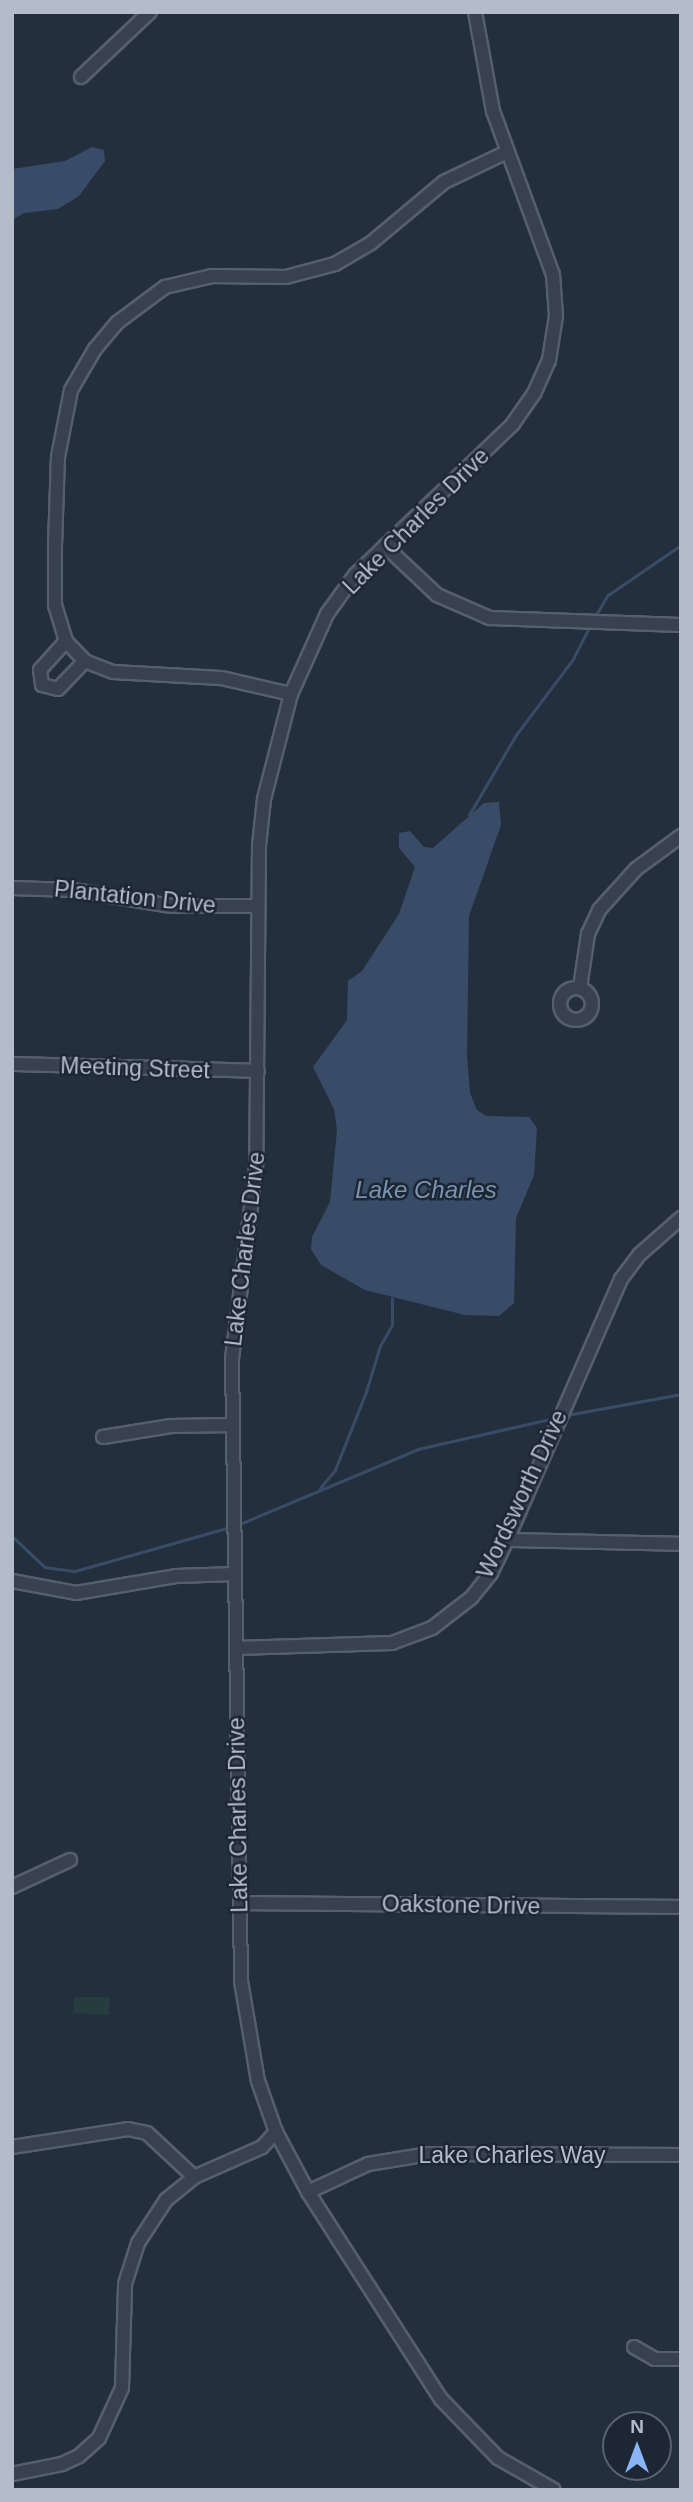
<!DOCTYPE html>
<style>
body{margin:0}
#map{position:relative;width:693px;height:2502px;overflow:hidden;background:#242f3e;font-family:Arial,sans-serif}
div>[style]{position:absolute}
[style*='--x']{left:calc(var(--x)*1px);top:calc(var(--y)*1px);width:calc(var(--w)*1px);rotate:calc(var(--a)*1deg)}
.green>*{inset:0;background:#263c3f}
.water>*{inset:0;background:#394c67}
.stream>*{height:2.5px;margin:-1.25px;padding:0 1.25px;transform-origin:1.25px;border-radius:1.25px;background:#394c67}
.roads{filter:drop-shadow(2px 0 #565f6c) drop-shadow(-2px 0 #565f6c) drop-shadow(0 2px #565f6c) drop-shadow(0 -2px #565f6c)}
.minor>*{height:12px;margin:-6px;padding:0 6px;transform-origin:6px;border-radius:6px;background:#38414e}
.minor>.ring{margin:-6px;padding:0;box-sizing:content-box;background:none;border:12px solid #38414e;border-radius:50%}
span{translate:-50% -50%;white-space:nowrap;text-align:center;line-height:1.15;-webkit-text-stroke:5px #1d2633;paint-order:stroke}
.street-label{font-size:23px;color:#b4bcc9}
.water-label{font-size:24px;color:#7c92b1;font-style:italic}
.frame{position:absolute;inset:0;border:14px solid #b4bcc9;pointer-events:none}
.north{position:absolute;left:602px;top:2411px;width:70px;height:70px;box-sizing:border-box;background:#1d2633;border:2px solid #59626f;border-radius:50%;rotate:0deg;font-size:19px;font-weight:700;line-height:28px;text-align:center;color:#b4bcc9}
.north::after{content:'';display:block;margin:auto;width:24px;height:32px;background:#8ab4f8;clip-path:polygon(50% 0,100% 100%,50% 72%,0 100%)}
</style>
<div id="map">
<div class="green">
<i style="clip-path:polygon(74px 1997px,110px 1997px,109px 2015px,73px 2013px)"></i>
</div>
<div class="water">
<i style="clip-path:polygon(92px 147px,104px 150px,105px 161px,79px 196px,58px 209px,24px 213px,12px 220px,12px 169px,65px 161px)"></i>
<i style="clip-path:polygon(499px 802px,501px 825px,469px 916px,467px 1056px,470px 1093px,477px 1110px,486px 1116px,529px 1117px,537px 1128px,534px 1175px,516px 1218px,514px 1303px,499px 1316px,465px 1315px,365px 1290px,321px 1265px,311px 1249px,312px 1237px,330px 1202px,337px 1130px,334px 1109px,313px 1067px,347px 1020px,348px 981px,362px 971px,399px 914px,415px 867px,399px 848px,399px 833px,410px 831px,424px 847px,433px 848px,484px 803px)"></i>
</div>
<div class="stream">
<i style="--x:594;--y:618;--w:27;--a:-59"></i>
<i style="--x:608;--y:595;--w:88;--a:-34.4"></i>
<i style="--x:469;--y:815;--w:93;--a:-59.6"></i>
<i style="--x:516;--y:735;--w:95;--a:-53.1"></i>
<i style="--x:573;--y:659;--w:36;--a:-63"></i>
<i style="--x:567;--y:1415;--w:116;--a:-10.4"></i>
<i style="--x:320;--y:1488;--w:23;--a:-50"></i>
<i style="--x:335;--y:1470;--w:84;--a:-68.3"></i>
<i style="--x:366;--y:1392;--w:48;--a:-73.1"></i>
<i style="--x:380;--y:1346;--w:24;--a:-60"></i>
<i style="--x:392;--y:1325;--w:26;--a:-90"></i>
<i style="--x:240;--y:1524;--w:193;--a:-22.8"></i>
<i style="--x:418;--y:1449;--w:139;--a:-12.8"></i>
<i style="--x:12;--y:1536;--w:45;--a:43.2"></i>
<i style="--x:45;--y:1567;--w:30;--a:8"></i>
<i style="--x:75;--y:1571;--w:161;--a:-15.8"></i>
</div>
<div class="roads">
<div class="minor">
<i style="--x:475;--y:12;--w:101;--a:79.7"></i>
<i style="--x:493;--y:111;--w:175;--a:69.9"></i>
<i style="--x:553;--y:275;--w:41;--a:85.8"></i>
<i style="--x:556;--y:316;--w:45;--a:99"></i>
<i style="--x:549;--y:360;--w:35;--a:114"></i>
<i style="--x:535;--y:392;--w:39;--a:125"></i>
<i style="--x:513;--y:424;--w:219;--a:136.3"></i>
<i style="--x:355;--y:575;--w:48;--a:125.7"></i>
<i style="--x:327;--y:614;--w:88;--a:114.2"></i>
<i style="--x:291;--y:694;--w:108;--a:104.4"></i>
<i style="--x:264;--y:799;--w:47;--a:96.1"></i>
<i style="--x:259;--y:846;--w:320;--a:90.5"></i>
<i style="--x:256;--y:1166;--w:193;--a:97.1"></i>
<i style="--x:232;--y:1358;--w:623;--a:89.17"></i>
<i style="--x:241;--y:1981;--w:101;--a:80.4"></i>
<i style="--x:258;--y:2081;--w:54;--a:70.6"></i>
<i style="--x:276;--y:2132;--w:68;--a:61.9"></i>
<i style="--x:308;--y:2192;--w:246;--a:57.3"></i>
<i style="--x:441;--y:2399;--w:82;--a:46"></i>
<i style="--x:498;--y:2458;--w:64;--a:29.7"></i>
<i style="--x:81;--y:77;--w:95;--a:-43.3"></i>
<i style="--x:385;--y:546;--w:71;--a:43.3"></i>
<i style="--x:437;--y:595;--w:58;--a:23.5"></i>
<i style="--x:490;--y:618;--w:191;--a:2.1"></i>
<i style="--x:66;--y:641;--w:39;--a:132"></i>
<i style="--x:40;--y:670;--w:15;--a:82"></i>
<i style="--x:42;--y:685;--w:16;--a:14"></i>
<i style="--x:58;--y:689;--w:39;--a:-46"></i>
<i style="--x:291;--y:694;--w:72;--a:-167.1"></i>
<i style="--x:221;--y:678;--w:108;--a:-176.8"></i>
<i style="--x:113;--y:672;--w:30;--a:-159"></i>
<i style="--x:85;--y:661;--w:28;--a:-134"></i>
<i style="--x:66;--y:641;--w:38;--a:-107"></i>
<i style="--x:55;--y:605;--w:59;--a:-90"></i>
<i style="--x:55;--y:546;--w:89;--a:-88.1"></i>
<i style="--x:58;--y:457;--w:68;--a:-79"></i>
<i style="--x:71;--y:390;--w:48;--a:-59.7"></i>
<i style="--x:95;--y:349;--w:35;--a:-50"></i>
<i style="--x:118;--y:322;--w:59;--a:-36.7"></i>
<i style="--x:165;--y:287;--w:48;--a:-13.2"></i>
<i style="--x:212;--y:276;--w:74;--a:0.8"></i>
<i style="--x:286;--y:277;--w:51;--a:-14.9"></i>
<i style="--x:335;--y:264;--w:42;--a:-30.3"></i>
<i style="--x:371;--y:243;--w:95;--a:-39.9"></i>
<i style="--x:444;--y:182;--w:70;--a:-25.5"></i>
<i style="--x:12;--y:888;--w:61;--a:1.9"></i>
<i style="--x:73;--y:890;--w:100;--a:9.2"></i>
<i style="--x:172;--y:906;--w:86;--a:0"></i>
<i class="ring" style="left:560px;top:988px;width:20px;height:20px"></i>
<i style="--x:580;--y:988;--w:55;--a:-81.6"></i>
<i style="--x:588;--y:934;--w:26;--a:-65"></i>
<i style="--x:599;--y:910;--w:55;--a:-47.9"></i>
<i style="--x:636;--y:869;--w:56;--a:-36.3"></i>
<i style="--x:12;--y:1064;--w:246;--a:1.6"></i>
<i style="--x:103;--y:1437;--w:69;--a:-9.2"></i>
<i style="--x:171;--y:1426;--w:62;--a:-0.9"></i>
<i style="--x:507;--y:1540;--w:174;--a:1.3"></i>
<i style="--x:12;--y:1581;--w:65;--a:10.6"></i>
<i style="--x:76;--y:1593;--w:101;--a:-9.6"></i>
<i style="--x:176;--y:1576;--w:59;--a:-1.9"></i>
<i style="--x:236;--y:1648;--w:156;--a:-1.8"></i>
<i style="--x:392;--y:1643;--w:43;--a:-20.6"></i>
<i style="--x:432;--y:1628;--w:49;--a:-37.6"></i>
<i style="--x:471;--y:1598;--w:32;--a:-51"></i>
<i style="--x:491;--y:1573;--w:37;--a:-64"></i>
<i style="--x:507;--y:1540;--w:285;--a:-66.4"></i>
<i style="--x:621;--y:1279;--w:31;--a:-53"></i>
<i style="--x:640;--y:1254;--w:55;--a:-41.3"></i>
<i style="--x:12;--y:1887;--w:64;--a:-25"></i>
<i style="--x:240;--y:1903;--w:441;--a:0.5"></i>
<i style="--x:12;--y:2147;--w:117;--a:-8.8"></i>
<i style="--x:128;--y:2129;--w:19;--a:12"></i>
<i style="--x:147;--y:2133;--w:64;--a:43.1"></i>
<i style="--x:308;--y:2192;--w:66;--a:-25"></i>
<i style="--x:368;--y:2164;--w:62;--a:-9.3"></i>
<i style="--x:429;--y:2154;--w:252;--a:0.2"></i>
<i style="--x:634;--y:2347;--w:24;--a:30"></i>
<i style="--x:655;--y:2359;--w:26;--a:0"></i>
<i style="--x:12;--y:2474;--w:51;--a:-11.3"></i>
<i style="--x:62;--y:2464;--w:19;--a:-25"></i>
<i style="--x:79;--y:2456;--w:27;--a:-42"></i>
<i style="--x:99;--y:2438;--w:55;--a:-65.3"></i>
<i style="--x:122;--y:2388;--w:104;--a:-88.3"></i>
<i style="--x:125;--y:2284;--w:43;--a:-72.4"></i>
<i style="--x:138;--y:2243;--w:51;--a:-56.9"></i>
<i style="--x:166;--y:2200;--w:36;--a:-39"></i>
<i style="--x:194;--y:2177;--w:74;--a:-23.8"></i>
<i style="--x:262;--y:2147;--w:21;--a:-47"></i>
</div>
</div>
<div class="street-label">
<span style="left:416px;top:521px;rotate:-45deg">Lake Charles Drive</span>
<span style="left:135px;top:897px;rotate:6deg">Plantation Drive</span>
<span style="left:135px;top:1068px;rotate:2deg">Meeting Street</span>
<span style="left:245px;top:1249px;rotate:-83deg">Lake Charles Drive</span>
<span style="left:522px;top:1494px;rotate:-65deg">Wordsworth Drive</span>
<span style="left:238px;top:1815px;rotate:-91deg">Lake Charles Drive</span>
<span style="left:461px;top:1905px;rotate:1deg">Oakstone Drive</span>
<span style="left:512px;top:2155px">Lake Charles Way</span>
</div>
<div class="water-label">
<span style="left:426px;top:1190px">Lake Charles</span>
</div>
<div class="frame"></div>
<div class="north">N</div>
</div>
